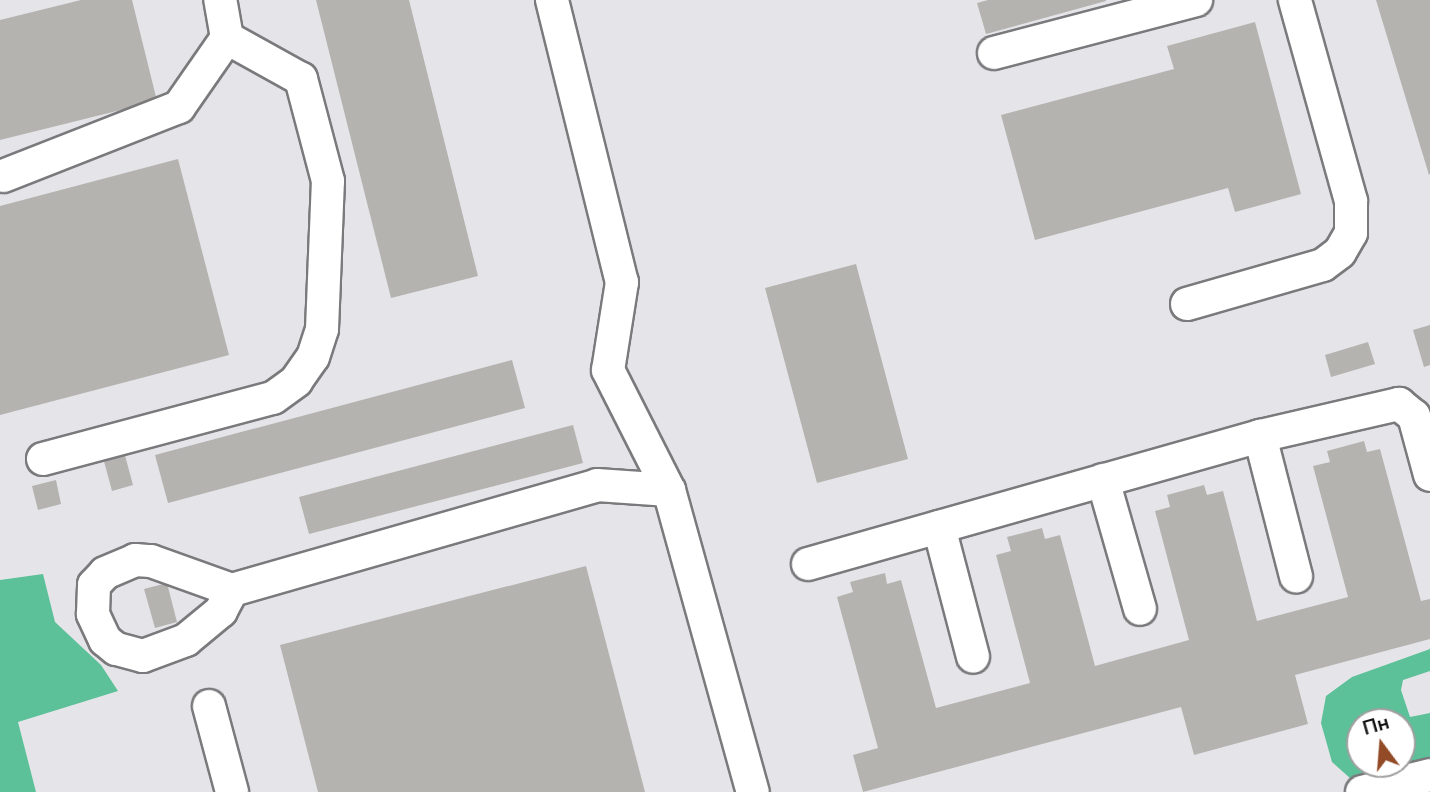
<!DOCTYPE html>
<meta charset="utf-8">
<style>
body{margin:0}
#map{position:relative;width:1430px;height:792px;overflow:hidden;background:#e5e5e9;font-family:Mulish,sans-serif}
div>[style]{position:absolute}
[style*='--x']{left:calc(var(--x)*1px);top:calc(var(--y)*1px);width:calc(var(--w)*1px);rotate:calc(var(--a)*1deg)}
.forest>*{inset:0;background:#5cc098}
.building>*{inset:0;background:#b5b3b0}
.roads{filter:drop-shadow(2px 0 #7a7a7d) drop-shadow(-2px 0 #7a7a7d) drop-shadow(0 2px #7a7a7d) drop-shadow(0 -2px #7a7a7d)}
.minor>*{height:32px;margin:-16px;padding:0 16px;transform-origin:16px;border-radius:16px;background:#fff}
span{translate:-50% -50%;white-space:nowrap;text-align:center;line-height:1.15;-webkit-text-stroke:5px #fff;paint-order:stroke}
.north{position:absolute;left:1346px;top:708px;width:70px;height:70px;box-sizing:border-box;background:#fff;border:2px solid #9f9f9f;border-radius:50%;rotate:344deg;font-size:19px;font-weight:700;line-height:28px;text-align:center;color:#0f0f10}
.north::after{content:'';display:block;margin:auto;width:24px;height:32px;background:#924b26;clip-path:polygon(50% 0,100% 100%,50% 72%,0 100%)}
</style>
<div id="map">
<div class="forest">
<i style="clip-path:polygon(43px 574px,55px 622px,101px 665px,118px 691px,18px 722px,36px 792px,0 792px,0 580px)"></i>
<i style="clip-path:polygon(evenodd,1430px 649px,1430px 671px,1403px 680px,1401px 690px,1410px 717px,1430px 713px,1430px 763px,1373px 779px,1351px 779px,1332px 762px,1321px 723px,1326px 696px,1352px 677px,1430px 649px,1360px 722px,1402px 722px,1402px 764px,1360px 764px,1360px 722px)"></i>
</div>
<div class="building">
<i style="clip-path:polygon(81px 0,132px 0,157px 101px,0 140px,0 20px)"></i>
<i style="clip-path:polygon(316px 0,409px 0,478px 276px,391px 298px)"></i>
<i style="clip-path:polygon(988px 0,1106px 0,1106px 1px,986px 34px,977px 3px)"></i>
<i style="clip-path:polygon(1376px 0,1430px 0,1430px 174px,1429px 175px)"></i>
<i style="clip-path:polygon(1255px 22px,1301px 194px,1235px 212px,1228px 188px,1035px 240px,1001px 115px,1174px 69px,1167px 46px)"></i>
<i style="clip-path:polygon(178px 159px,229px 355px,0 415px,0 206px)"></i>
<i style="clip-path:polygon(856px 264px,908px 459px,817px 483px,765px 288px)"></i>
<i style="clip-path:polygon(1430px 325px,1430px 365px,1424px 367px,1413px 330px)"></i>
<i style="clip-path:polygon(1368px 342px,1375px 364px,1331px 377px,1325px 355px)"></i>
<i style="clip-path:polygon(512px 360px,525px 408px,168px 503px,155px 455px)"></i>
<i style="clip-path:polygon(573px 425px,583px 463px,309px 534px,299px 497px)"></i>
<i style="clip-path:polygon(1364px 441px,1367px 452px,1380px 449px,1421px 601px,1430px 599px,1430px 639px,1295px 675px,1308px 724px,1194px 755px,1181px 707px,863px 792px,853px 755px,878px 748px,837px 597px,853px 592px,850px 582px,885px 573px,887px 584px,901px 580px,936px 708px,1030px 683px,996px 555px,1011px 551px,1007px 537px,1042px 528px,1045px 539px,1060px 535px,1095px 666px,1189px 640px,1155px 511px,1170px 507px,1167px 495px,1204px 485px,1207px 495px,1223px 491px,1257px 621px,1348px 597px,1313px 466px,1330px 462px,1327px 451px)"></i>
<i style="clip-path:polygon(123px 448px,133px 485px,112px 491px,102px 454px)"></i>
<i style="clip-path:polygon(56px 480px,61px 504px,38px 510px,32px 486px)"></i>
<i style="clip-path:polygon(586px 566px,645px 792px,318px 792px,280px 645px)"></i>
<i style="clip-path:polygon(167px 583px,177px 622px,155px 628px,144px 589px)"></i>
</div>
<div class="roads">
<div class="minor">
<i style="--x:552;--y:0;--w:291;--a:76.1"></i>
<i style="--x:622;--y:282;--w:89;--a:99"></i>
<i style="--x:608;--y:370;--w:135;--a:63.1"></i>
<i style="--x:669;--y:490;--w:313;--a:74.5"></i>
<i style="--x:994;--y:53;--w:209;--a:-14.7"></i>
<i style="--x:3;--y:176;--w:189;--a:-21.4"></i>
<i style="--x:179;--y:107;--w:84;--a:-55.2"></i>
<i style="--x:1187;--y:304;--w:141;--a:-16"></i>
<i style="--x:1323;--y:265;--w:21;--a:-37"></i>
<i style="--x:1340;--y:252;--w:22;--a:-60"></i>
<i style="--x:1351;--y:233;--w:32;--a:-90"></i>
<i style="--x:1351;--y:201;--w:209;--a:-105.6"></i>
<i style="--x:1260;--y:436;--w:145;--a:75.6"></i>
<i style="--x:43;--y:459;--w:238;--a:-14.9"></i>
<i style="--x:273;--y:398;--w:29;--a:-36"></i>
<i style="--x:296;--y:381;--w:29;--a:-55"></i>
<i style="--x:313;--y:357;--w:29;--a:-72"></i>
<i style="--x:322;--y:329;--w:148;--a:-87.7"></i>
<i style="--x:328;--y:181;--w:106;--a:-104.8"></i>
<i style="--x:301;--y:79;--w:85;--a:-151"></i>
<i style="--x:227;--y:38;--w:39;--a:-100"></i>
<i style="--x:1103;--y:480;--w:134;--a:74"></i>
<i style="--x:939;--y:527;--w:134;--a:75.3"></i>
<i style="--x:808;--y:564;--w:470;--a:-15.8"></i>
<i style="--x:1260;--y:436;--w:143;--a:-13"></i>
<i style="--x:1399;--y:404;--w:19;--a:39"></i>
<i style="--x:1414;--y:416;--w:61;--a:74.8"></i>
<i style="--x:232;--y:590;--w:24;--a:118"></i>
<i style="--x:221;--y:611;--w:45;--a:140.4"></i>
<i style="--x:186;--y:640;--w:46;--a:159.6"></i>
<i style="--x:143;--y:656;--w:28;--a:-165"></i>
<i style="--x:116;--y:649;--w:14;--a:-141"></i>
<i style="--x:105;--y:640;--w:29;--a:-115"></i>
<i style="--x:93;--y:614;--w:29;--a:-88"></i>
<i style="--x:94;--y:585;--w:16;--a:-47"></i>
<i style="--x:105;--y:573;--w:33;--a:-23"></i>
<i style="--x:135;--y:560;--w:16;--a:4"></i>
<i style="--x:151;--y:561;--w:86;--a:19.7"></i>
<i style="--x:232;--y:590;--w:380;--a:-16"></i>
<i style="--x:597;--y:485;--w:72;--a:4"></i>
<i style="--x:209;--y:706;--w:89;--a:75"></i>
<i style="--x:1362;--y:792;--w:70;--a:-14"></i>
</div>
</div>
<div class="north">Пн</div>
</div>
